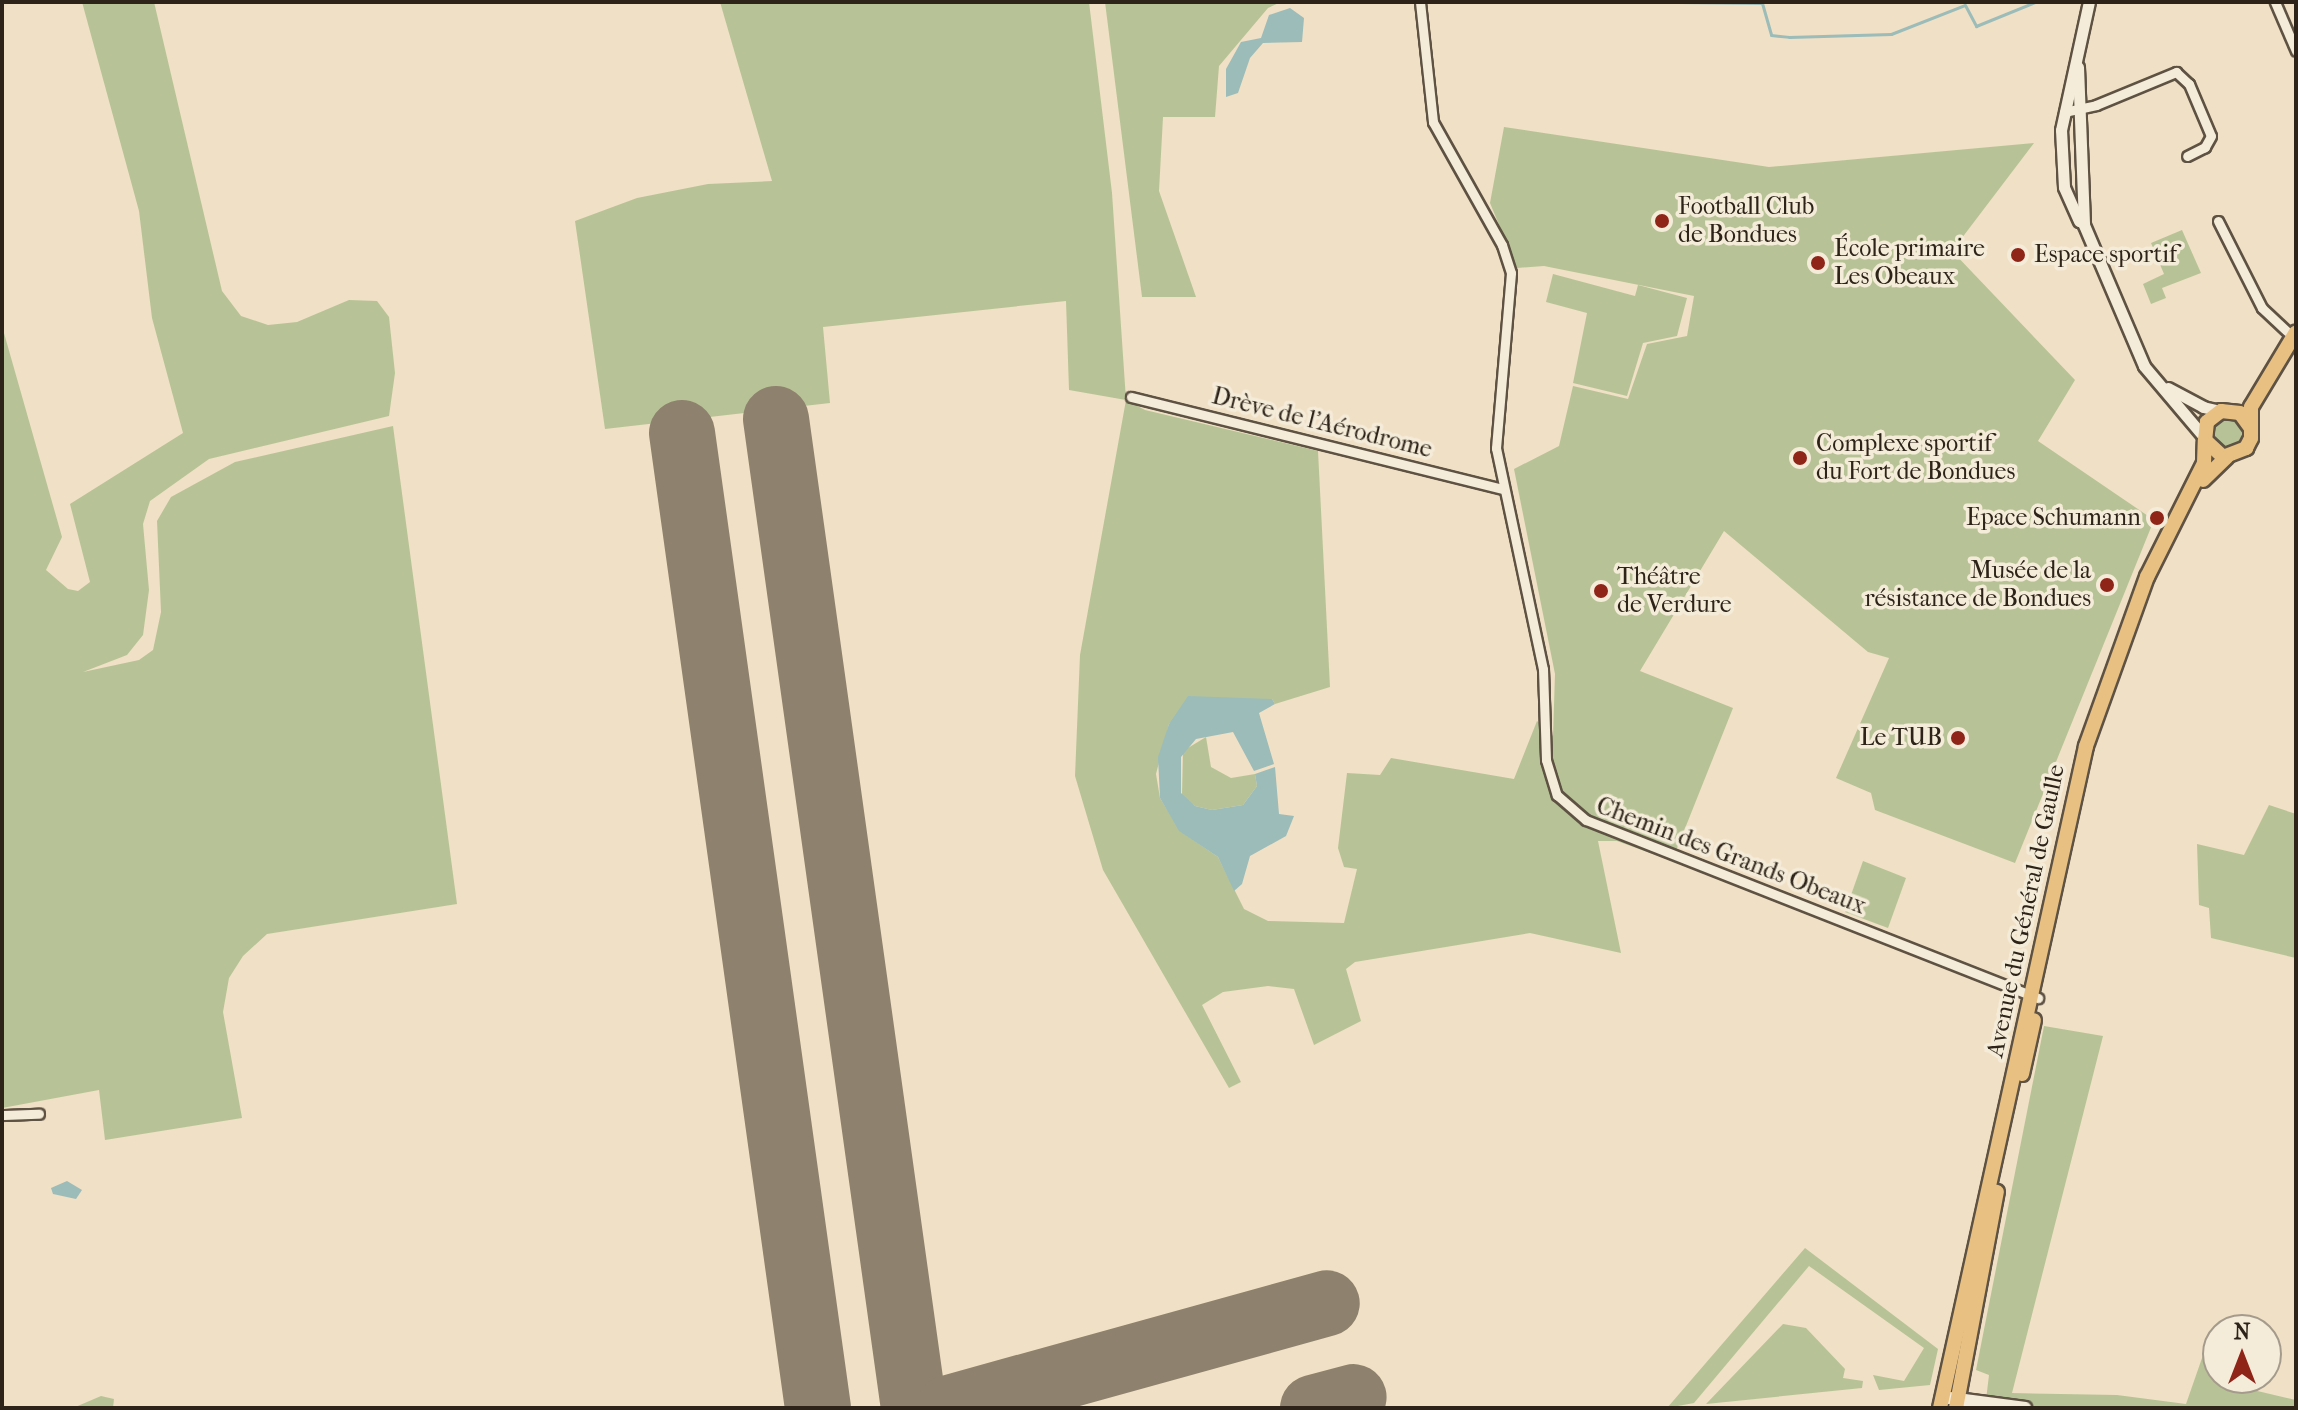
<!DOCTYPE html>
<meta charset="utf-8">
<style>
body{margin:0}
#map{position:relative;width:2298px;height:1410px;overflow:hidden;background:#f0e0c5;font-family:"IM FELL French Canon",serif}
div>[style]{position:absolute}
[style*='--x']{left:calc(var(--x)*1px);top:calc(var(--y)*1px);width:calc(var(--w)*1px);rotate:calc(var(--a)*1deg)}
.green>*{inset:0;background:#b7c396}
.round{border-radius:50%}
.water>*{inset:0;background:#9bbcb9}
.stream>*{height:3px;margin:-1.5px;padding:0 1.5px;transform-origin:1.5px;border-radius:1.5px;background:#9bbcb9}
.runway>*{height:66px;margin:-33px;padding:0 33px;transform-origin:33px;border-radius:33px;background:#8e826e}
.roads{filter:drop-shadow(2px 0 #5e5243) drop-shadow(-2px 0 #5e5243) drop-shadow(0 2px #5e5243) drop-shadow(0 -2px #5e5243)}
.minor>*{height:9px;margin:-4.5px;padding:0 4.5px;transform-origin:4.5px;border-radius:4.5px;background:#f5ebd9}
.tertiary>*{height:11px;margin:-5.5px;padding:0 5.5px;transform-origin:5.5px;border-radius:5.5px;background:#f5ebd9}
.secondary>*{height:12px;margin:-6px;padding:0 6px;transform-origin:6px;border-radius:6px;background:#f5ebd9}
.primary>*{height:14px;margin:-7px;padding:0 7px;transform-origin:7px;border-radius:7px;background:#e8c082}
.dots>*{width:22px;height:22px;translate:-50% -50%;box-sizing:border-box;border:4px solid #f5ebd9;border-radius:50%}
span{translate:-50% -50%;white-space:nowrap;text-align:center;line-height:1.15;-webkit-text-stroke:7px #f5ebd9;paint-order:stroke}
.poi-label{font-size:24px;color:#2d2318}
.left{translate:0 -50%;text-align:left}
.right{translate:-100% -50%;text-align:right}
.street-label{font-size:24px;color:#2d2318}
.frame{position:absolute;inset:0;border:4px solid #2d2318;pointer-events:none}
.north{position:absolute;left:2202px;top:1314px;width:80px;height:80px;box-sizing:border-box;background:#f5ebd9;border:2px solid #a59b8c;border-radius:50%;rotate:0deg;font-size:22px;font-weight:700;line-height:32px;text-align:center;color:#2d2318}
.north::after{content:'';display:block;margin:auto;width:28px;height:36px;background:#8f2418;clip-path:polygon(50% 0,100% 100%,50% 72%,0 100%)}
</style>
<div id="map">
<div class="green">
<i style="clip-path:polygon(82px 2px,154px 2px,222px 291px,241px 316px,268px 325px,297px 322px,349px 300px,377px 301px,389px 317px,395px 373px,389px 416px,209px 459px,150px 501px,143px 524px,149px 590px,143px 635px,127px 655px,83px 672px,139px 660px,153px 650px,161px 612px,157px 521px,171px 497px,235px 462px,393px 426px,457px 904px,267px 934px,243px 956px,229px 978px,223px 1012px,242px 1118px,105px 1140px,99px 1090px,2px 1108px,2px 326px,62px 537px,46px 570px,68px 589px,78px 591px,90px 582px,70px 504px,183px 433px,152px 318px,139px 211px)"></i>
<i style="clip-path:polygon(720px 2px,1089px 2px,1112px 193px,1126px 400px,1145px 410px,1318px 451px,1330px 687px,1275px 704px,1272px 699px,1185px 707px,1169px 724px,1156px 774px,1160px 798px,1180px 831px,1218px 857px,1244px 909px,1268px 921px,1344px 923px,1357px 869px,1344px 867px,1338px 848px,1347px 773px,1380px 775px,1391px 758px,1514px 779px,1537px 721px,1553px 736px,1555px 674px,1514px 469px,1559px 446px,1573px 386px,1628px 399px,1647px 344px,1687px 336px,1694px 296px,1544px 266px,1517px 268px,1490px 203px,1504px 127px,1769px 167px,2034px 143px,1952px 251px,2075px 380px,2038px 441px,2154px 520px,2015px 863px,1875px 810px,1871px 793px,1836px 778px,1889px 658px,1868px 652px,1724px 531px,1640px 671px,1733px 708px,1672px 861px,1617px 841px,1598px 841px,1621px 953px,1530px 933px,1355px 962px,1346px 969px,1361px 1021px,1314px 1045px,1294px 989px,1268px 986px,1223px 992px,1202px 1005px,1241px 1082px,1229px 1088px,1103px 870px,1075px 776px,1080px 655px,1126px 400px,1069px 390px,1066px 301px,823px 327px,830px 403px,605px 429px,575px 221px,637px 198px,708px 184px,772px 181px)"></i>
<i style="clip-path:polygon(1105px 2px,1281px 2px,1268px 8px,1219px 66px,1215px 117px,1163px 117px,1159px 191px,1196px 297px,1142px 297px)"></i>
<i style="clip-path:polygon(2182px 230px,2201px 273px,2162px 288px,2166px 298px,2151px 304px,2143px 284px,2164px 274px,2151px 243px)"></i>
<i style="clip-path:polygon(1553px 274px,1635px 296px,1638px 285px,1687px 298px,1677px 336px,1643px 343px,1627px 396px,1573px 383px,1587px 313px,1546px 302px)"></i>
<i class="round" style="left:2212px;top:418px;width:30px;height:30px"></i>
<i style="clip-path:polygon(1206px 737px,1211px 767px,1231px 778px,1255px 774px,1257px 786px,1243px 805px,1212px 810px,1195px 806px,1182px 796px,1183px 751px)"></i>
<i style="clip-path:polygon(2269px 805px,2296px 814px,2296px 958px,2211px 938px,2209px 908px,2199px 905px,2197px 844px,2244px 855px)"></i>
<i style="clip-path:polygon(1863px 861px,1906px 878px,1888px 928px,1845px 912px)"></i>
<i style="clip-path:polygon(2044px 1026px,2103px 1036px,2012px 1393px,2117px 1395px,2186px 1404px,2209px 1338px,2218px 1341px,2218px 1378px,2243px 1378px,2249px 1389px,2296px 1400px,2296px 1408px,1985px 1408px,1989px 1375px,1976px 1370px)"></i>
<i style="clip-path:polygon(1805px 1248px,1938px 1349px,1930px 1385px,1879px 1390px,1873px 1375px,1904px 1381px,1924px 1348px,1809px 1266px,1694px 1403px,1667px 1408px)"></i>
<i style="clip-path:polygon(1783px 1324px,1806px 1328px,1845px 1369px,1843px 1378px,1863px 1381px,1862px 1388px,1706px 1404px)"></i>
<i style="clip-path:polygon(101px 1396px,114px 1399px,113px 1408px,73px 1408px)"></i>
</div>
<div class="water">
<i style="clip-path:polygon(1290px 8px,1304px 18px,1302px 42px,1263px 43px,1250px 58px,1238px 93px,1226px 97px,1226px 69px,1241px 42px,1261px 38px,1269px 15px)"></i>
<i style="clip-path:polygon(1188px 696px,1272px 699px,1275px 704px,1259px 713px,1274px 764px,1254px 771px,1233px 732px,1196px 739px,1181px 757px,1181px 793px,1195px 806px,1212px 810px,1243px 805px,1257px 786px,1255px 774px,1275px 767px,1279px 814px,1294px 816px,1286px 836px,1250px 856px,1242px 884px,1234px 891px,1218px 857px,1179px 831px,1160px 798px,1158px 757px,1169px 724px)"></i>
<i style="clip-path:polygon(67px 1181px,82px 1190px,76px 1199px,53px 1194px,51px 1188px)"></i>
</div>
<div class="stream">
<i style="--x:1625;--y:2;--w:22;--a:0"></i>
<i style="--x:1677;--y:2;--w:85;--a:0.7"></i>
<i style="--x:1762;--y:3;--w:33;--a:74"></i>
<i style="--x:1771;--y:35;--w:18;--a:6"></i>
<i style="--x:1789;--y:37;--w:102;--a:-1.7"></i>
<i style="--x:1891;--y:34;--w:79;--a:-21.4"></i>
<i style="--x:1965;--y:5;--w:24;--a:62"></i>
<i style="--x:1976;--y:26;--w:64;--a:-22.1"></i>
</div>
<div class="runway">
<i style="--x:776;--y:419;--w:999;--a:82.06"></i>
<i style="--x:682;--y:433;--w:984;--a:82.06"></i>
<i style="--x:949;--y:1408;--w:392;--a:-15.5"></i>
<i style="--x:1313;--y:1408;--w:42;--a:-15"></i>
</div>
<div class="roads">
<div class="minor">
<i style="--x:1420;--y:2;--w:121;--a:83.8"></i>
<i style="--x:1433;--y:122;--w:141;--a:60.7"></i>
<i style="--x:1502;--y:245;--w:29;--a:72"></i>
<i style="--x:1511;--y:273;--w:176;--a:94.9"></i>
<i style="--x:1496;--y:448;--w:226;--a:78"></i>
<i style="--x:1543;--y:669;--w:91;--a:88.1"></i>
<i style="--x:1546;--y:760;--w:37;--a:73"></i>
<i style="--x:1557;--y:795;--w:38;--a:41"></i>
<i style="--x:1586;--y:820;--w:486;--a:21.5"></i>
<i style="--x:2275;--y:2;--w:53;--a:66.8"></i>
<i style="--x:2064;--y:112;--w:33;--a:-12"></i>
<i style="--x:2096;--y:105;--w:87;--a:-22.4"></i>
<i style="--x:2176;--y:72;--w:18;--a:43"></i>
<i style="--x:2189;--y:84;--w:56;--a:67.1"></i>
<i style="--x:2211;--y:136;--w:13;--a:119"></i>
<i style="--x:2205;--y:147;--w:20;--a:153"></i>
<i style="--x:2218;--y:221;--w:97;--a:63.2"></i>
<i style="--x:2262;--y:308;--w:34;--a:43"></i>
<i style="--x:1131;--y:397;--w:382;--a:13.9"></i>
<i style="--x:2;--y:1115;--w:37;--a:-2"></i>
</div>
<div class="tertiary">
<i style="--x:2078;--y:67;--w:158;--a:87.8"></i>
<i style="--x:2084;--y:225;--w:153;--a:66.9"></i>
<i style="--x:2144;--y:366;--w:93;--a:49.8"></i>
<i style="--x:2079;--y:221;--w:37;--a:-114"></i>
<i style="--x:2064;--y:187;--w:57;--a:-93"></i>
<i style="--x:2061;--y:130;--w:131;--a:-77.7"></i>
<i style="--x:2168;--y:388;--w:40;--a:28"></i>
<i style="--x:2203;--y:407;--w:18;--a:13"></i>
</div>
<div class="secondary">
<i style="--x:1942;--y:1397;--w:84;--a:7.5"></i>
</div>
<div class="primary">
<i style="--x:2250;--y:427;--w:17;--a:-126"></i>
<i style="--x:2240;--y:413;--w:19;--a:-174"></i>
<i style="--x:2221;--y:411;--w:18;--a:142"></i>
<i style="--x:2207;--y:422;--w:18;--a:96"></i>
<i style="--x:2205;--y:440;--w:25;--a:43"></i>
<i style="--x:2223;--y:457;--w:25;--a:-21"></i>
<i style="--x:2246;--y:448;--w:11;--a:-63"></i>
<i style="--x:2251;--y:438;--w:31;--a:-90"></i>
<i style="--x:2251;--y:407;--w:87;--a:-59"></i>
<i style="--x:2203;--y:480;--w:33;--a:-44"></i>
<i style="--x:2022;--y:1074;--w:55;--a:-77.5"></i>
<i style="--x:1940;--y:1408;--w:678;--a:-77.56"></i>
<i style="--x:2086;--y:746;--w:180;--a:-70.2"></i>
<i style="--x:2147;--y:577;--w:127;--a:-63.4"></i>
<i style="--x:2204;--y:463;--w:23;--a:-88"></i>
<i style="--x:1956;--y:1408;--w:220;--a:-79.3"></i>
</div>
</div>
<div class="dots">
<i style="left:1662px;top:221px;background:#8f2418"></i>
<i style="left:2018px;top:255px;background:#8f2418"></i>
<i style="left:1818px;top:263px;background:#8f2418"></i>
<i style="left:1800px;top:458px;background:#8f2418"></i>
<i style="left:2157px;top:518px;background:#8f2418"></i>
<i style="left:2107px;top:585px;background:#8f2418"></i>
<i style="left:1601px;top:591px;background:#8f2418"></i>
<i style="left:1958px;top:738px;background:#8f2418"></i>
</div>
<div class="poi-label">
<span class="left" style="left:1678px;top:221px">Football Club<br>de Bondues</span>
<span class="left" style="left:1834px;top:263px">École primaire<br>Les Obeaux</span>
<span class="left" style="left:2034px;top:255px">Espace sportif</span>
<span class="left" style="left:1816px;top:458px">Complexe sportif<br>du Fort de Bondues</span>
<span class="right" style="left:2141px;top:518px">Epace Schumann</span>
<span class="right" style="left:2091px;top:585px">Musée de la<br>résistance de Bondues</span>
<span class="left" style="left:1617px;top:591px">Théâtre<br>de Verdure</span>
<span class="right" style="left:1942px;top:738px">Le TUB</span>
</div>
<div class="street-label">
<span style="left:1322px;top:423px;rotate:14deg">Drève de l'Aérodrome</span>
<span style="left:1731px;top:856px;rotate:21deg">Chemin des Grands Obeaux</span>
<span style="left:2026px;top:911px;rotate:-78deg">Avenue du Général de Gaulle</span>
</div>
<div class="frame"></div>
<div class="north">N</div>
</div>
